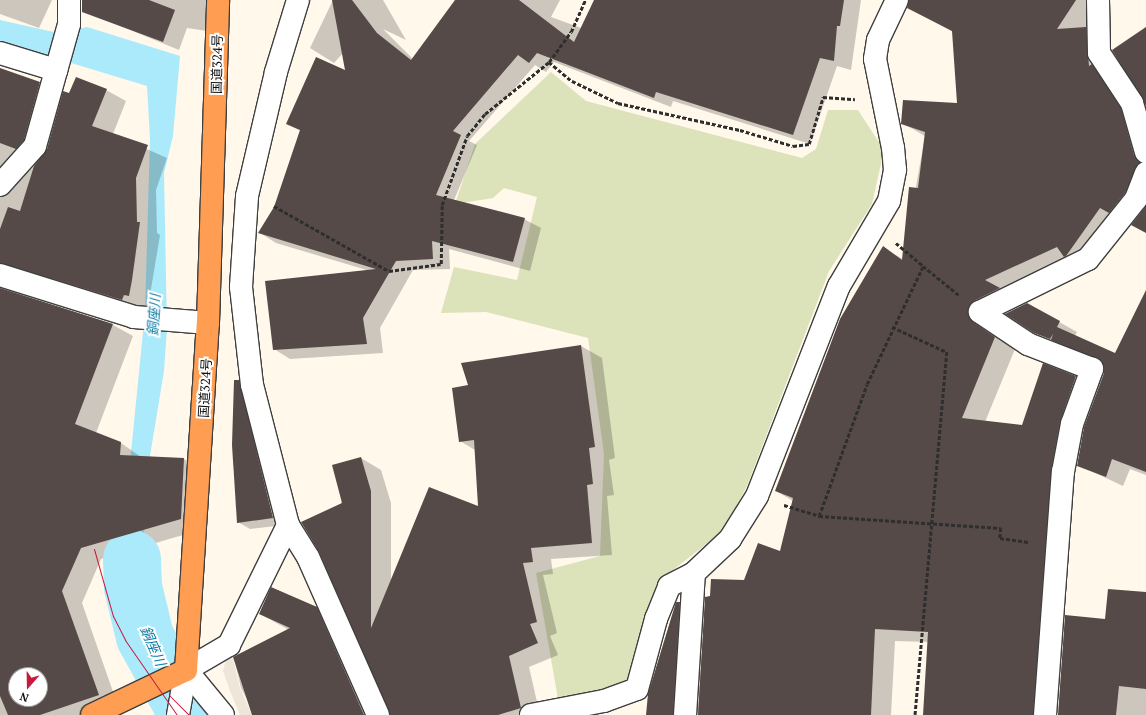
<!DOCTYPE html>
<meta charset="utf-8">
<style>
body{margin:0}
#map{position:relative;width:1146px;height:715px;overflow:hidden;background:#fff8eb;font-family:"PT Serif","Noto Sans JP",serif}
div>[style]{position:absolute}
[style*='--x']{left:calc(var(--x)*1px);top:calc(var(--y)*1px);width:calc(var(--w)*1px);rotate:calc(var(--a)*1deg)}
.cemetery>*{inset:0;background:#dce2ba}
.plaza>*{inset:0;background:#efe6da}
.water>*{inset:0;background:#aaeafb}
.shadow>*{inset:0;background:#0003}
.river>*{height:58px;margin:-29px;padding:0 29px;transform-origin:29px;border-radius:29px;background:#aaeafb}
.building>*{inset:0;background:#554a47}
.path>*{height:2.5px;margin-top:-1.25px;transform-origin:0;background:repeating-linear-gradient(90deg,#2e2e2e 0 4px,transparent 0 6px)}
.roads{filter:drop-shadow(1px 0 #3f3f3f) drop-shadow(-1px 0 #3f3f3f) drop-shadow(0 1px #3f3f3f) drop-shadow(0 -1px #3f3f3f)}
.minor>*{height:22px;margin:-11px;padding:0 11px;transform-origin:11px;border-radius:11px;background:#fff}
.tertiary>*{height:22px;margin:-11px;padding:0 11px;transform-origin:11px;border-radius:11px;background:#fff}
.trunk>*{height:22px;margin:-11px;padding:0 11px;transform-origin:11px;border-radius:11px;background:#ff9d52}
.tram>*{height:1px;margin:-0.5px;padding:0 0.5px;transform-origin:0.5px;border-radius:0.5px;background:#c7193e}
span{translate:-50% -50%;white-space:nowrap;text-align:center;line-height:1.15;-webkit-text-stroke:4px #fff;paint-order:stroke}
.street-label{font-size:13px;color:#0c0c0c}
.water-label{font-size:14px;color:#0c7da7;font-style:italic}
.north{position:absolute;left:8px;top:667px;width:40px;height:40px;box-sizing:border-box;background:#fff;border:1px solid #9e9e9e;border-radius:50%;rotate:200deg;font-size:11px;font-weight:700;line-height:16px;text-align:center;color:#0c0c0c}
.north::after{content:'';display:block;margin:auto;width:14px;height:18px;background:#c7193e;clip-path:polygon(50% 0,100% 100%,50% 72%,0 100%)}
</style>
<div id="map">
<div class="cemetery">
<i style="clip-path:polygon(551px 72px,586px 101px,802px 158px,816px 149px,828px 110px,858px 110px,884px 150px,872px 204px,829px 271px,747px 486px,723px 531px,664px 577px,631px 683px,558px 699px,536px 573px,600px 556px,604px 454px,588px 338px,486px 312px,441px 313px,454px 267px,517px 280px,537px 197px,504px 188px,493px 198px,455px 204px,475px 144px)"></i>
</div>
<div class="plaza">
<i style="clip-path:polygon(232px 655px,240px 688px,252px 715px,240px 715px,230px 691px,223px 671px,226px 659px)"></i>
</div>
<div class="water">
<i style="clip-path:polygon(0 20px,58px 33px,87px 27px,180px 56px,173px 136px,164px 173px,167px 329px,164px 371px,145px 486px,144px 541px,150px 624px,145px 637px,117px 593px,145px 312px,150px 139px,147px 86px,68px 62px,0 48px)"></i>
</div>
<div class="shadow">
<i style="clip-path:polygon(0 0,52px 0,39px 28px,0 14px)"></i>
<i style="clip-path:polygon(102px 0,210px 0,207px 31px,187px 28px,179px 50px,96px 16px)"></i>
<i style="clip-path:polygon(333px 0,383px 0,406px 40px,383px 29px,413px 59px,456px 0,560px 0,551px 17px,584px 29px,595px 0,861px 0,851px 70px,837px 66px,810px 144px,673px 101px,671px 107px,554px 62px,546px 72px,535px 65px,469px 141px,477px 145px,454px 200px,524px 219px,541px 228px,530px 271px,449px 249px,450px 269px,413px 270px,380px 328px,383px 353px,290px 359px,274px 349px,370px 271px,276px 243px,260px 233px,275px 207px,301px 131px,287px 124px,346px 72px,343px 53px,334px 63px,310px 48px)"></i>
<i style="clip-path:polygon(924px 0,1104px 0,1086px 28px,1106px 40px,1109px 75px,1141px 121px,1146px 203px,988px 323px,993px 335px,1015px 349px,985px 422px,1022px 426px,1044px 365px,1096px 389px,1080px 434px,1071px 483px,1055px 715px,924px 715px,929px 642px,895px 641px,891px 715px,697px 715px,706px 598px,745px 581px,781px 552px,793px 501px,776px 491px,883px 248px,903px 259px,925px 136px,902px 123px,958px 104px,953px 32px,917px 12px)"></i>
<i style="clip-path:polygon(evenodd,0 69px,59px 95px,44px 151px,6px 195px,45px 155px,70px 94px,106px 90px,126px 101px,113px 134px,167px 158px,156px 190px,157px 233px,160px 235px,148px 307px,144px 306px,142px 311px,12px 277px,7px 290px,113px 325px,133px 336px,96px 433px,121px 443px,141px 457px,184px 459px,204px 471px,200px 530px,101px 559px,82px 603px,118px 706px,107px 715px,0 715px,0 69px,16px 675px,40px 675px,40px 699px,16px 699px,16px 675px)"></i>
<i style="clip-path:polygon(1027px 304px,1077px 332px,1075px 336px,1115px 354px,1146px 310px,1146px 475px,1130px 469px,1123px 486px,1078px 465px,1105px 373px,1103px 364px,1034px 332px)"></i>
<i style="clip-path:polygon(581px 346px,602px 358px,615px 458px,609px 460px,614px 495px,607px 496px,612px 555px,551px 559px,553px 574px,543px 575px,557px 633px,550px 636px,558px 655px,529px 667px,540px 715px,390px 715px,320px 551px,361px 458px,381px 470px,391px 503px,391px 581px,479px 508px,475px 450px,460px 441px,469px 386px,462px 364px)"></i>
<i style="clip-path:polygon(239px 381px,251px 388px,285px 525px,250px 529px,238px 522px)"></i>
<i style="clip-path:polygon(1146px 593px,1146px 715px,1058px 715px,1106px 620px)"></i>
<i style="clip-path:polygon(677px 603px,700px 614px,693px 715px,674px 715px,675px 684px,672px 715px,647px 715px,649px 694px)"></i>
<i style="clip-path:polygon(316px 608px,337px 620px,379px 715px,255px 715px,241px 688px,234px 658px,289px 630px,260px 614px)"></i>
</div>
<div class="river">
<i style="--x:132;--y:559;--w:28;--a:88"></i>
<i style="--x:133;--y:587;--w:51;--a:76.5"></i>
<i style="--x:145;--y:637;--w:89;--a:61.1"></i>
</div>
<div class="building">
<i style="clip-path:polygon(82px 0,149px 0,175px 10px,163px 42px,82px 12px)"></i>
<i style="clip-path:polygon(332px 0,352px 0,377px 33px,411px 60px,455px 0,519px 0,574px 42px,594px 0,844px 0,840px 26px,837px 26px,834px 61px,820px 58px,793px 135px,656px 92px,654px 98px,537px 53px,529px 63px,518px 55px,453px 131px,461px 135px,436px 195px,525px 218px,513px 262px,432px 241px,433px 259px,396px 261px,363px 318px,367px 344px,273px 350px,265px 281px,376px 269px,258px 233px,274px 207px,300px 130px,286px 124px,316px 57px,345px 70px)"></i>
<i style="clip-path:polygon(909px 0,1076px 0,1057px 29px,1086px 27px,1089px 66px,1092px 64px,1121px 108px,1134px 155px,1140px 162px,1125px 193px,1109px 213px,1100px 208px,1066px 256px,1064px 257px,1057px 247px,985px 280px,1000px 288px,974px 301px,968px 311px,973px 322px,995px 337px,962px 418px,1022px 425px,1043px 363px,1076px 376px,1060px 422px,1051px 471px,1033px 715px,923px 715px,928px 632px,875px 629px,871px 715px,698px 715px,705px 597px,710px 596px,711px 579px,744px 580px,758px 543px,780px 551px,793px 498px,775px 491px,840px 319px,883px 246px,902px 260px,909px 187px,918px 188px,925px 132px,901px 124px,903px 100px,957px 103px,952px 31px,907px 8px)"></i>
<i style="clip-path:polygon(1146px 27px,1146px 106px,1112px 50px)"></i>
<i style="clip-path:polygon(0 68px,40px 82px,24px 140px,16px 149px,0 143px)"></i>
<i style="clip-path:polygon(76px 77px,107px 89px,92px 126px,148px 145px,136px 178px,137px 222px,140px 222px,132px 280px,129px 296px,124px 295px,122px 300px,0 263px,0 229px,8px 207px,20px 211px,34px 166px,47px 149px,63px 91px,69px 93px)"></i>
<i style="clip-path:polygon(1146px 206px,1146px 233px,1131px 225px)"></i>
<i style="clip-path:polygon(evenodd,0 288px,113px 324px,75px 424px,121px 442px,120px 455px,184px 458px,181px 519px,81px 548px,62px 591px,99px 695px,40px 715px,8px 715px,0 696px,0 288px,16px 675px,40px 675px,40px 699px,16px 699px,16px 675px)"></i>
<i style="clip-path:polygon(1146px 290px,1146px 472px,1112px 459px,1106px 477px,1077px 466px,1084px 427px,1104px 373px,1102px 361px,1051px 340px,1053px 334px,1050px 339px,1034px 333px,1005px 314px,1027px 303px,1060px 321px,1057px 327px,1115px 353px)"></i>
<i style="clip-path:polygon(581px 345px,595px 447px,589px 448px,593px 484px,587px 485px,592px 543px,531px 548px,533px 562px,523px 563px,537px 622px,530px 624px,538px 643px,509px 656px,521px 708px,498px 715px,390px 715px,319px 552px,301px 522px,342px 503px,332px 465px,361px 457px,371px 491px,371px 628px,429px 487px,478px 506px,474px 440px,459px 442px,452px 388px,468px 385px,461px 363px)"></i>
<i style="clip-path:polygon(234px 380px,239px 380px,273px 518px,237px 523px,232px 445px)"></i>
<i style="clip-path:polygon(271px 587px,317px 607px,364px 715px,252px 715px,233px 657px,290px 628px,259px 614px)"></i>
<i style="clip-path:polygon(1108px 589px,1146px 592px,1146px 689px,1119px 686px,1116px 715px,1058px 715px,1065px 615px,1105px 619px)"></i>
<i style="clip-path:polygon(676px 602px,680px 602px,673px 715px,646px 715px,648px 694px)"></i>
</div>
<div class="path">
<i style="--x:549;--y:62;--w:30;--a:40"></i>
<i style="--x:572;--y:81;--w:51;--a:25.6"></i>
<i style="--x:618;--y:103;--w:125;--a:12.5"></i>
<i style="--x:740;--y:130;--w:55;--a:16.8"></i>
<i style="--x:793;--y:146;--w:16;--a:-7"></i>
<i style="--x:809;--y:144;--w:49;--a:-73.4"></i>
<i style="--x:823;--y:97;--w:32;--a:4"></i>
<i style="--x:274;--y:206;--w:132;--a:29.5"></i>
<i style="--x:389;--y:271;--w:52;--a:-7.7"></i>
<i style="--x:441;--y:264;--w:59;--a:-89"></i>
<i style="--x:442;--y:205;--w:73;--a:-70.1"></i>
<i style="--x:467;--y:136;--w:28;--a:-51"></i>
<i style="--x:485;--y:114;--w:82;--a:-39.1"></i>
<i style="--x:549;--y:62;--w:37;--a:-54"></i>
<i style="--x:571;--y:32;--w:35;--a:-66"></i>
<i style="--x:896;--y:243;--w:35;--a:40"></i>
<i style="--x:892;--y:327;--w:60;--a:24.4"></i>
<i style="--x:947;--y:352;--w:364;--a:95"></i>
<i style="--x:784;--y:505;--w:37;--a:17"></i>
<i style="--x:819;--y:516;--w:182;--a:3.8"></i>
<i style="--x:1001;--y:528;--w:10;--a:96"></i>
<i style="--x:1000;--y:538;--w:30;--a:8"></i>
<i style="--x:819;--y:516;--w:140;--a:-70"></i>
<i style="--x:867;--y:384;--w:131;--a:-64.6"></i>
<i style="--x:923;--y:266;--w:46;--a:38.9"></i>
</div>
<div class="roads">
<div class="minor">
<i style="--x:1098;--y:0;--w:53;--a:88.9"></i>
<i style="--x:1099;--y:53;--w:60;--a:56.6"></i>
<i style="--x:1132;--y:103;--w:51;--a:74.1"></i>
<i style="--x:0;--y:53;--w:59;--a:16.9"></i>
<i style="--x:0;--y:185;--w:52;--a:-48.1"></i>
<i style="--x:35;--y:146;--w:127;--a:-74.4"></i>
<i style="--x:69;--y:24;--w:24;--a:-90"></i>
<i style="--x:0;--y:275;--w:140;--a:17.4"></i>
<i style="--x:134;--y:317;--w:74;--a:4.6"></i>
<i style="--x:288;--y:525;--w:38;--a:58"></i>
<i style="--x:308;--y:557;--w:173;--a:66.1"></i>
<i style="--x:186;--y:670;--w:50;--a:-30.2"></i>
<i style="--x:229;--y:645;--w:134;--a:-63.8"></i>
<i style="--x:288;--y:525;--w:145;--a:-104.4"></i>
<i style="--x:252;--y:385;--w:99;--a:-96.4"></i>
<i style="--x:241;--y:287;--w:91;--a:-86.2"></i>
<i style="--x:247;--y:196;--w:127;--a:-76.8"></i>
<i style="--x:276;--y:72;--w:75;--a:-73"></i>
<i style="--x:531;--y:715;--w:74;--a:-10.9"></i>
<i style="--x:604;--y:701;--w:35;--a:-20"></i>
<i style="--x:637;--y:689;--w:73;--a:-74.8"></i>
<i style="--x:656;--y:619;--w:35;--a:-68"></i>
<i style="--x:669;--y:586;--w:28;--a:-27"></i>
<i style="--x:685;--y:715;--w:142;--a:-86.4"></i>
<i style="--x:694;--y:573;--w:50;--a:-43.4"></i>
<i style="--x:730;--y:539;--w:51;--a:-57.9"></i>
<i style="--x:757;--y:496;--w:225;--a:-68.7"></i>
<i style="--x:839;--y:286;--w:99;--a:-59.5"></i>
<i style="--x:889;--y:201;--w:32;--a:-79"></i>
<i style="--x:895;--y:170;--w:22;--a:-95"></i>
<i style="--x:893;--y:148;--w:91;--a:-101.4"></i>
<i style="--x:875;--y:59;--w:19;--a:-81"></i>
<i style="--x:878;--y:40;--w:44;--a:-64.6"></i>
<i style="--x:1045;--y:715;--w:244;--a:-85.8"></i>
<i style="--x:1063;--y:472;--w:49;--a:-79.4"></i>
<i style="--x:1072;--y:424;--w:59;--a:-70"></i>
<i style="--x:1092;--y:369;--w:69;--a:-158.7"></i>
<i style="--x:1028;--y:344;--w:58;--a:-146.3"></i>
<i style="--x:980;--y:312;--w:120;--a:-26.1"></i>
<i style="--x:1088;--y:259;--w:77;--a:-51.3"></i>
<i style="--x:1136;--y:199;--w:28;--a:-69"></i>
</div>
<div class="tertiary">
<i style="--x:186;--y:670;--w:58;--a:50.6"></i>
<i style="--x:178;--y:715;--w:46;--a:-79.9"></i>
</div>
<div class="trunk">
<i style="--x:92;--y:715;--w:104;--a:-25.6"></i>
<i style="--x:186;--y:670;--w:348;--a:-86.4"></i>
<i style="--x:208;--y:323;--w:323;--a:-88.2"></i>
</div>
</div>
<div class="tram">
<i style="--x:94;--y:549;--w:70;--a:74.2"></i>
<i style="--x:113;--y:616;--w:27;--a:63"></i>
<i style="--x:125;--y:640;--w:91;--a:55.3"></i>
<i style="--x:169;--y:695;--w:28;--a:45"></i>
</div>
<div class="street-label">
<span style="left:217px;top:64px;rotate:-89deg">国道324号</span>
<span style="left:205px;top:388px;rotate:-87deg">国道324号</span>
</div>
<div class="water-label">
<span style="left:154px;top:315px;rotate:-86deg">銅座川</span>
<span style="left:153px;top:646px;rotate:66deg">銅座川</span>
</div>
<div class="north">N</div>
</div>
